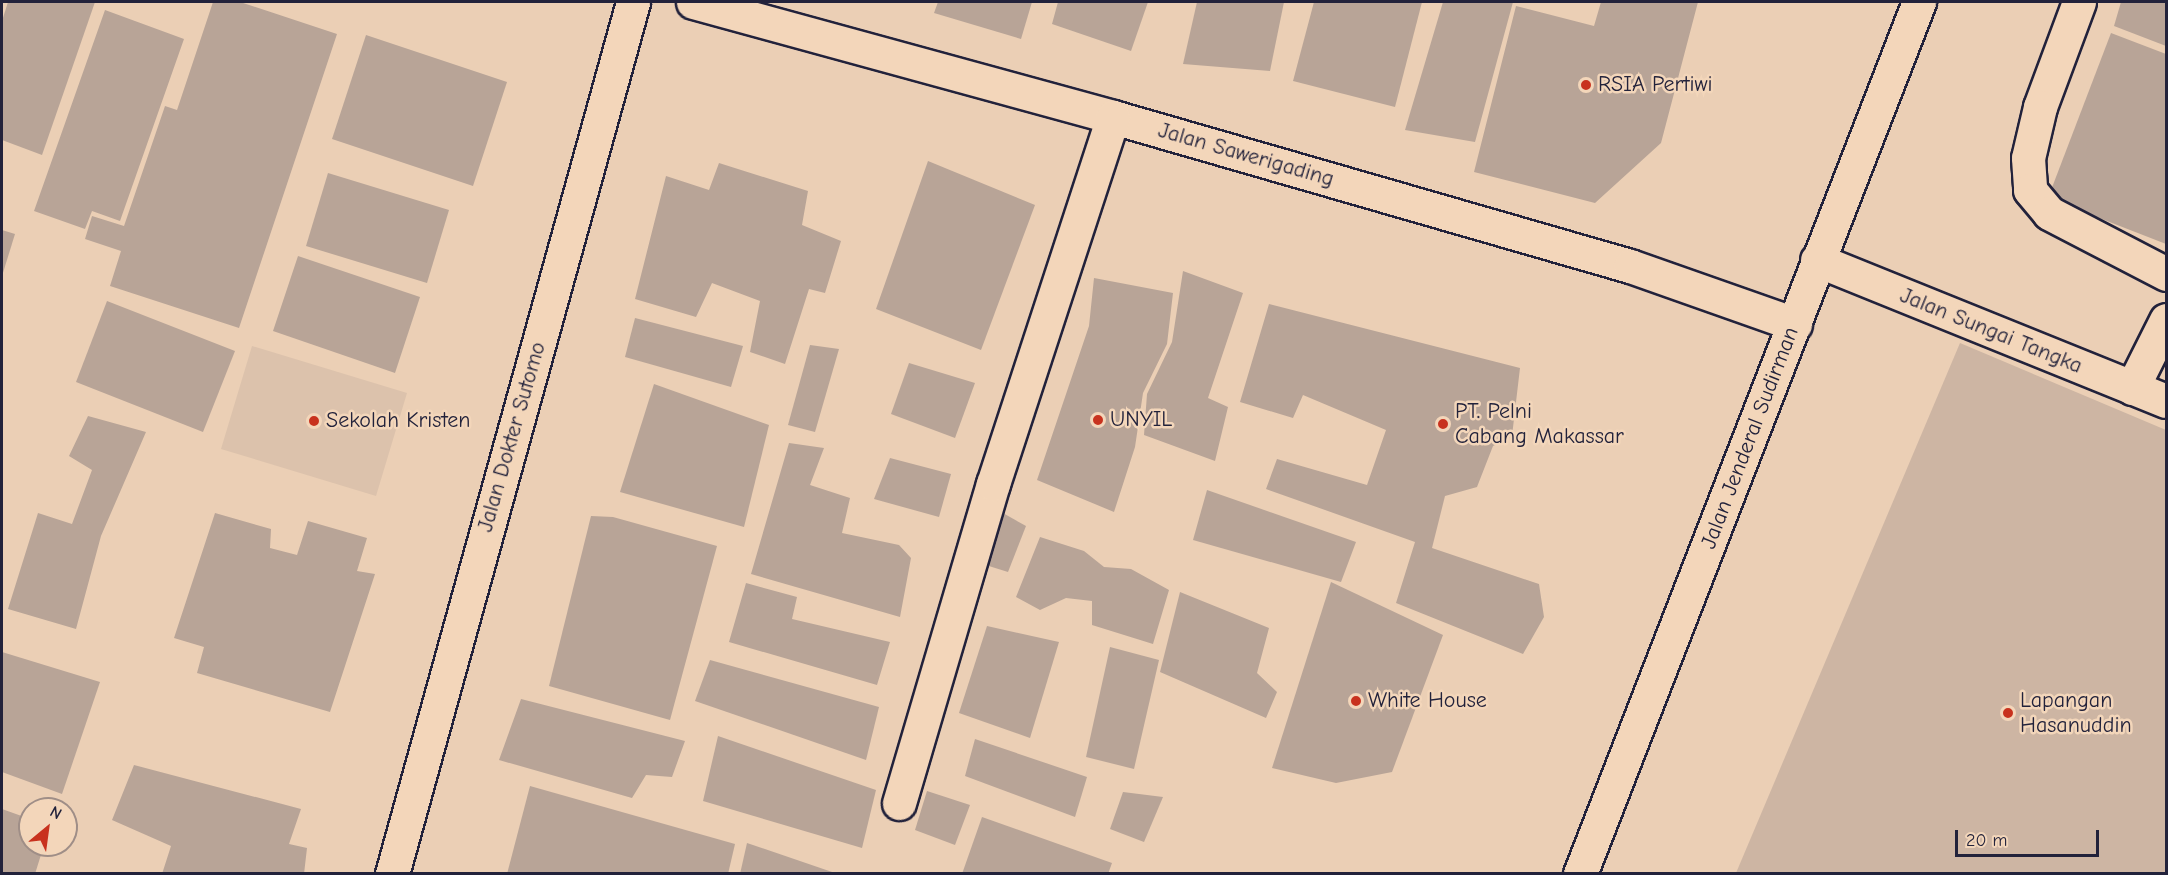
<!DOCTYPE html>
<style>
body{margin:0}
#map{position:relative;width:2168px;height:875px;overflow:hidden;background:#ebcfb5;font-family:"Comic Neue",sans-serif}
div>[style]{position:absolute}
[style*='--x']{left:calc(var(--x)*1px);top:calc(var(--y)*1px);width:calc(var(--w)*1px);rotate:calc(var(--a)*1deg)}
.built>*{inset:0;background:#dcc2ac}
.green>*{inset:0;background:#cdb5a3}
.building>*{inset:0;background:#b8a497}
.roads{filter:drop-shadow(2px 0 #22223b) drop-shadow(-2px 0 #22223b) drop-shadow(0 2px #22223b) drop-shadow(0 -2px #22223b)}
.minor>*{height:33px;margin:-16.5px;padding:0 16.5px;transform-origin:16.5px;border-radius:16.5px;background:#f3d6ba}
.major>*{height:33px;margin:-16.5px;padding:0 16.5px;transform-origin:16.5px;border-radius:16.5px;background:#f3d6ba}
.dots>*{width:16px;height:16px;translate:-50% -50%;box-sizing:border-box;border:3px solid #f3d6ba;border-radius:50%}
span{translate:-50% -50%;white-space:nowrap;text-align:center;line-height:1.15;-webkit-text-stroke:5px #f3d6ba;paint-order:stroke}
.poi-label{font-size:22px;color:#22223b}
.left{translate:0 -50%;text-align:left}
.street-label{font-size:22px;color:#22223b}
.frame{position:absolute;inset:0;border:3px solid #22223b;pointer-events:none}
.north{position:absolute;left:18px;top:797px;width:60px;height:60px;box-sizing:border-box;background:#f3d6ba;border:2px solid #9f8e87;border-radius:50%;rotate:29deg;font-size:16px;font-weight:700;line-height:24px;text-align:center;color:#22223b}
.north::after{content:'';display:block;margin:auto;width:21px;height:27px;background:#c8321e;clip-path:polygon(50% 0,100% 100%,50% 72%,0 100%)}
.scale{position:absolute;left:1955px;top:830px;width:144px;height:27px;box-sizing:border-box;border:3px solid #22223b;border-top:0;padding-left:8px;font-size:18px;line-height:21px;white-space:nowrap;color:#22223b;-webkit-text-stroke:4px #f3d6ba;paint-order:stroke}
</style>
<div id="map">
<div class="built">
<i style="clip-path:polygon(252px 346px,407px 393px,376px 496px,221px 449px)"></i>
</div>
<div class="green">
<i style="clip-path:polygon(1960px 343px,2166px 430px,2166px 873px,1736px 873px)"></i>
</div>
<div class="building">
<i style="clip-path:polygon(8px 2px,95px 2px,42px 155px,2px 140px,2px 21px)"></i>
<i style="clip-path:polygon(213px 2px,240px 2px,337px 34px,239px 328px,110px 286px,121px 251px,85px 239px,92px 216px,124px 226px,165px 106px,177px 110px)"></i>
<i style="clip-path:polygon(938px 2px,1032px 2px,1021px 39px,934px 13px)"></i>
<i style="clip-path:polygon(1058px 2px,1148px 2px,1131px 51px,1052px 24px)"></i>
<i style="clip-path:polygon(1197px 2px,1284px 2px,1270px 71px,1183px 64px)"></i>
<i style="clip-path:polygon(1314px 2px,1422px 2px,1395px 107px,1293px 81px)"></i>
<i style="clip-path:polygon(1443px 2px,1513px 2px,1475px 142px,1405px 130px)"></i>
<i style="clip-path:polygon(1601px 2px,1698px 2px,1661px 143px,1595px 203px,1474px 172px,1516px 6px,1594px 26px)"></i>
<i style="clip-path:polygon(2121px 2px,2166px 2px,2166px 46px,2114px 26px)"></i>
<i style="clip-path:polygon(105px 10px,184px 39px,120px 221px,92px 211px,85px 229px,34px 211px)"></i>
<i style="clip-path:polygon(2111px 33px,2166px 54px,2166px 244px,2048px 198px)"></i>
<i style="clip-path:polygon(366px 35px,507px 82px,473px 186px,332px 139px)"></i>
<i style="clip-path:polygon(928px 161px,1035px 205px,981px 350px,876px 309px)"></i>
<i style="clip-path:polygon(719px 163px,808px 191px,802px 225px,841px 241px,825px 293px,809px 289px,785px 364px,750px 352px,760px 301px,712px 283px,696px 317px,635px 299px,666px 176px,709px 190px)"></i>
<i style="clip-path:polygon(328px 173px,449px 210px,427px 283px,306px 246px)"></i>
<i style="clip-path:polygon(2px 230px,15px 234px,2px 276px)"></i>
<i style="clip-path:polygon(298px 256px,420px 297px,395px 373px,273px 331px)"></i>
<i style="clip-path:polygon(1183px 271px,1243px 293px,1208px 398px,1228px 407px,1215px 461px,1144px 435px,1147px 394px,1172px 342px)"></i>
<i style="clip-path:polygon(1094px 278px,1173px 293px,1167px 344px,1143px 393px,1135px 447px,1114px 512px,1037px 480px,1089px 326px)"></i>
<i style="clip-path:polygon(107px 301px,235px 351px,203px 432px,76px 382px)"></i>
<i style="clip-path:polygon(1269px 304px,1520px 368px,1512px 436px,1493px 446px,1477px 487px,1445px 496px,1432px 548px,1539px 584px,1544px 617px,1523px 654px,1396px 603px,1415px 542px,1266px 489px,1277px 459px,1367px 485px,1386px 430px,1303px 395px,1293px 418px,1240px 402px)"></i>
<i style="clip-path:polygon(635px 318px,743px 346px,731px 387px,625px 357px)"></i>
<i style="clip-path:polygon(810px 345px,839px 349px,815px 432px,788px 425px)"></i>
<i style="clip-path:polygon(909px 363px,975px 383px,955px 438px,891px 414px)"></i>
<i style="clip-path:polygon(654px 384px,769px 425px,744px 527px,620px 492px)"></i>
<i style="clip-path:polygon(88px 416px,146px 432px,101px 536px,76px 629px,8px 609px,38px 513px,72px 524px,92px 470px,69px 456px)"></i>
<i style="clip-path:polygon(789px 443px,824px 448px,810px 485px,850px 498px,842px 533px,899px 545px,911px 558px,900px 617px,751px 574px)"></i>
<i style="clip-path:polygon(890px 458px,951px 474px,939px 517px,874px 499px)"></i>
<i style="clip-path:polygon(1207px 490px,1356px 542px,1341px 582px,1193px 540px)"></i>
<i style="clip-path:polygon(994px 508px,1026px 526px,1008px 572px,976px 562px)"></i>
<i style="clip-path:polygon(215px 513px,271px 529px,270px 548px,297px 555px,308px 521px,367px 538px,357px 571px,375px 574px,330px 712px,197px 673px,204px 647px,174px 638px)"></i>
<i style="clip-path:polygon(591px 516px,613px 517px,717px 546px,670px 720px,549px 686px)"></i>
<i style="clip-path:polygon(1040px 537px,1084px 551px,1104px 567px,1131px 569px,1169px 590px,1153px 644px,1092px 625px,1092px 601px,1066px 598px,1040px 610px,1016px 597px)"></i>
<i style="clip-path:polygon(1331px 582px,1443px 635px,1392px 772px,1336px 783px,1272px 768px)"></i>
<i style="clip-path:polygon(746px 583px,797px 597px,792px 619px,890px 642px,877px 685px,729px 642px)"></i>
<i style="clip-path:polygon(1180px 592px,1269px 628px,1257px 673px,1277px 692px,1266px 718px,1160px 672px)"></i>
<i style="clip-path:polygon(987px 626px,1059px 642px,1030px 738px,959px 713px)"></i>
<i style="clip-path:polygon(1110px 647px,1159px 660px,1134px 769px,1086px 757px)"></i>
<i style="clip-path:polygon(2px 652px,100px 682px,62px 794px,2px 772px)"></i>
<i style="clip-path:polygon(710px 660px,879px 707px,866px 760px,695px 701px)"></i>
<i style="clip-path:polygon(521px 699px,685px 741px,672px 777px,646px 775px,632px 798px,499px 760px)"></i>
<i style="clip-path:polygon(718px 736px,876px 790px,862px 848px,703px 801px)"></i>
<i style="clip-path:polygon(975px 739px,1087px 777px,1075px 817px,965px 776px)"></i>
<i style="clip-path:polygon(134px 765px,301px 809px,289px 844px,307px 848px,304px 874px,162px 874px,171px 846px,112px 820px)"></i>
<i style="clip-path:polygon(530px 786px,735px 844px,728px 874px,507px 874px)"></i>
<i style="clip-path:polygon(927px 791px,970px 805px,955px 845px,915px 830px)"></i>
<i style="clip-path:polygon(1123px 792px,1163px 797px,1144px 842px,1110px 829px)"></i>
<i style="clip-path:polygon(2px 809px,30px 819px,30px 845px,44px 845px,35px 874px,2px 874px)"></i>
<i style="clip-path:polygon(982px 817px,1112px 863px,1108px 874px,962px 874px)"></i>
<i style="clip-path:polygon(747px 843px,835px 873px,835px 874px,740px 874px)"></i>
</div>
<div class="roads">
<div class="minor">
<i style="--x:693;--y:2;--w:435;--a:15.3"></i>
<i style="--x:1113;--y:117;--w:538;--a:16.08"></i>
<i style="--x:1630;--y:266;--w:175;--a:19.4"></i>
<i style="--x:2079;--y:2;--w:112;--a:110.4"></i>
<i style="--x:2040;--y:107;--w:52;--a:103.2"></i>
<i style="--x:2028;--y:158;--w:32;--a:86"></i>
<i style="--x:2030;--y:190;--w:30;--a:50"></i>
<i style="--x:2049;--y:213;--w:132;--a:27.5"></i>
<i style="--x:1817;--y:260;--w:376;--a:22"></i>
<i style="--x:2132;--y:388;--w:76;--a:-63.4"></i>
<i style="--x:899;--y:803;--w:333;--a:-73.6"></i>
<i style="--x:993;--y:484;--w:386;--a:-71.9"></i>
<i style="--x:392;--y:874;--w:905;--a:-74.55"></i>
</div>
<div class="major">
<i style="--x:1580;--y:874;--w:936;--a:-68.76"></i>
</div>
</div>
<div class="dots">
<i style="left:1586px;top:85px;background:#c8321e"></i>
<i style="left:1098px;top:420px;background:#c8321e"></i>
<i style="left:314px;top:421px;background:#c8321e"></i>
<i style="left:1443px;top:424px;background:#c8321e"></i>
<i style="left:1356px;top:701px;background:#c8321e"></i>
<i style="left:2008px;top:713px;background:#c8321e"></i>
</div>
<div class="poi-label">
<span class="left" style="left:1598px;top:85px">RSIA Pertiwi</span>
<span class="left" style="left:1455px;top:424px">PT. Pelni<br>Cabang Makassar</span>
<span class="left" style="left:1110px;top:420px">UNYIL</span>
<span class="left" style="left:326px;top:421px">Sekolah Kristen</span>
<span class="left" style="left:2020px;top:713px">Lapangan<br>Hasanuddin</span>
<span class="left" style="left:1368px;top:701px">White House</span>
</div>
<div class="street-label">
<span style="left:1246px;top:155px;rotate:16deg">Jalan Sawerigading</span>
<span style="left:1991px;top:331px;rotate:22deg">Jalan Sungai Tangka</span>
<span style="left:512px;top:437px;rotate:-74deg">Jalan Dokter Sutomo</span>
<span style="left:1750px;top:438px;rotate:-69deg">Jalan Jenderal Sudirman</span>
</div>
<div class="frame"></div>
<div class="north">N</div>
<div class="scale">20 m</div>
</div>
